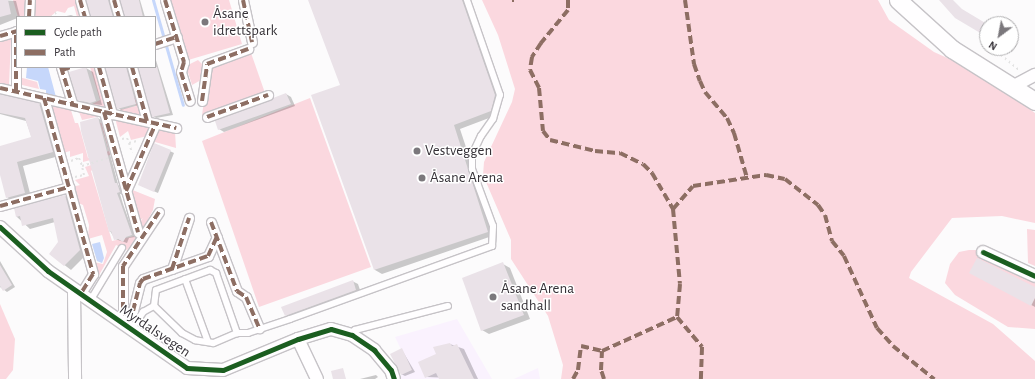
<!DOCTYPE html>
<meta charset="utf-8">
<style>
body{margin:0}
#map{position:relative;width:1035px;height:379px;overflow:hidden;background:#fcfbfc;font-family:"Alegreya Sans",sans-serif}
div>[style]{position:absolute}
[style*='--x']{left:calc(var(--x)*1px);top:calc(var(--y)*1px);width:calc(var(--w)*1px);rotate:calc(var(--a)*1deg)}
.built>*{inset:0;background:#faf2fe}
.green>*{inset:0;background:#fbd8df}
.water>*{inset:0;background:#c6d7fb}
.shadow>*{inset:0;background:#0003}
.stream>*{height:3px;margin:-1.5px;padding:0 1.5px;transform-origin:1.5px;border-radius:1.5px;background:#c6d7fb}
.building>*{inset:0;background:#eae2e8}
.path>*{height:2px;margin-top:-1px;transform-origin:0;background:repeating-linear-gradient(90deg,#e3e3e3 0 2px,transparent 0 5px)}
.roads{filter:drop-shadow(1px 0 #c6c3c7) drop-shadow(-1px 0 #c6c3c7) drop-shadow(0 1px #c6c3c7) drop-shadow(0 -1px #c6c3c7)}
.service>*{height:6px;margin:-3px;padding:0 3px;transform-origin:3px;border-radius:3px;background:#fffeff}
.pedestrian>*{height:9px;margin:-4.5px;padding:0 4.5px;transform-origin:4.5px;border-radius:4.5px;background:#fffeff}
.minor>*{height:12px;margin:-6px;padding:0 6px;transform-origin:6px;border-radius:6px;background:#fffeff}
.secondary>*{height:17px;margin:-8.5px;padding:0 8.5px;transform-origin:8.5px;border-radius:8.5px;background:#fffeff}
.quiet>*{height:4px;margin-top:-2px;transform-origin:0;background:repeating-linear-gradient(90deg,#8d6e63 0 8px,transparent 0 12px)}
.cycleway>*{height:5px;margin:-2.5px;padding:0 2.5px;transform-origin:2.5px;border-radius:2.5px;background:#1b5e20}
.dots>*{width:11px;height:11px;translate:-50% -50%;box-sizing:border-box;border:2px solid #fff;border-radius:50%}
span{translate:-50% -50%;white-space:nowrap;text-align:center;line-height:1.15;-webkit-text-stroke:3px #fff;paint-order:stroke}
.poi-label{font-size:15px;color:#353137}
.left{translate:0 -50%;text-align:left}
.street-label{font-size:15px;color:#353137}
.legend{position:absolute;left:16px;top:16px;width:140px;height:52px;box-sizing:border-box;background:#fff;border:1px solid #aeadaf;margin:0;padding:5px 7px;list-style:none;font-size:12px;color:#353137}
.legend li{display:flex;align-items:center;gap:8px;height:20px}
.legend b{width:20px;border:1px solid #aeadaf}
.north{position:absolute;left:979px;top:16px;width:40px;height:40px;box-sizing:border-box;background:#fff;border:1px solid #aeadaf;border-radius:50%;rotate:212deg;font-size:11px;font-weight:700;line-height:16px;text-align:center;color:#353137}
.north::after{content:'';display:block;margin:auto;width:14px;height:18px;background:#7b787c;clip-path:polygon(50% 0,100% 100%,50% 72%,0 100%)}
</style>
<div id="map">
<div class="built">
<i style="clip-path:polygon(457px 319px,492px 379px,401px 379px,400px 375px,411px 370px,395px 337px)"></i>
<i style="clip-path:polygon(538px 368px,540px 379px,514px 379px)"></i>
</div>
<div class="green">
<i style="clip-path:polygon(13px 0,27px 0,26px 17px,18px 17px)"></i>
<i style="clip-path:polygon(32px 0,78px 0,83px 17px,77px 17px,74px 6px,68px 8px,65px 13px,57px 11px,50px 17px,31px 17px)"></i>
<i style="clip-path:polygon(168px 0,229px 0,242px 44px,185px 61px)"></i>
<i style="clip-path:polygon(482px 0,878px 0,889px 20px,934px 52px,974px 70px,1035px 113px,1035px 223px,1002px 216px,952px 218px,911px 272px,909px 278px,993px 324px,1035px 361px,1035px 379px,561px 379px,563px 365px,548px 316px,511px 259px,511px 240px,483px 175px,484px 162px,512px 102px,515px 89px,498px 35px)"></i>
<i style="clip-path:polygon(11px 39px,9px 85px,0 83px,0 42px)"></i>
<i style="clip-path:polygon(251px 53px,265px 93px,202px 115px,209px 67px)"></i>
<i style="clip-path:polygon(198px 60px,202px 64px,201px 80px,192px 85px,186px 66px)"></i>
<i style="clip-path:polygon(90px 67px,96px 67px,108px 110px,90px 105px,100px 100px)"></i>
<i style="clip-path:polygon(19px 77px,37px 82px,39px 89px,18px 84px)"></i>
<i style="clip-path:polygon(138px 97px,144px 118px,115px 111px,136px 106px,134px 98px)"></i>
<i style="clip-path:polygon(310px 98px,371px 267px,259px 307px,202px 141px)"></i>
<i style="clip-path:polygon(49px 103px,70px 107px,75px 123px,78px 123px,80px 129px,88px 158px,109px 151px,100px 123px,103px 122px,101px 116px,82px 120px,78px 109px,103px 115px,114px 154px,83px 162px,83px 153px,70px 157px,70px 151px,63px 153px)"></i>
<i style="clip-path:polygon(115px 118px,151px 126px,147px 136px,131px 140px,128px 131px,120px 137px)"></i>
<i style="clip-path:polygon(156px 127px,175px 132px,176px 148px,155px 142px,152px 146px,149px 144px)"></i>
<i style="clip-path:polygon(101px 162px,91px 171px,112px 241px,139px 235px,127px 250px,116px 245px,94px 284px,91px 283px,93px 262px,103px 264px,107px 252px,102px 235px,88px 239px,89px 225px,83px 205px,76px 202px,72px 187px,80px 185px,75px 180px,89px 176px,85px 167px)"></i>
<i style="clip-path:polygon(130px 189px,155px 199px,153px 210px,142px 231px,138px 225px,143px 218px,138px 222px)"></i>
<i style="clip-path:polygon(1027px 229px,1035px 230px,1035px 266px,1028px 263px)"></i>
<i style="clip-path:polygon(969px 250px,977px 250px,1035px 282px,1035px 329px,1008px 327px,955px 295px,945px 283px,950px 264px,959px 252px)"></i>
<i style="clip-path:polygon(0 304px,15px 339px,13px 370px,6px 379px,0 379px)"></i>
</div>
<div class="water">
<i style="clip-path:polygon(27px 67px,48px 67px,56px 97px,46px 94px,46px 90px,40px 89px,38px 81px,26px 78px)"></i>
<i style="clip-path:polygon(100px 242px,104px 258px,102px 263px,97px 261px,92px 244px)"></i>
</div>
<div class="shadow">
<i style="clip-path:polygon(0 0,16px 1px,20px 17px,0 25px)"></i>
<i style="clip-path:polygon(87px 0,112px 0,115px 17px,92px 17px)"></i>
<i style="clip-path:polygon(121px 0,140px 0,145px 17px,125px 17px)"></i>
<i style="clip-path:polygon(309px 0,467px 0,502px 100px,497px 115px,460px 129px,495px 235px,382px 274px,375px 270px,341px 85px)"></i>
<i style="clip-path:polygon(71px 15px,76px 17px,62px 17px)"></i>
<i style="clip-path:polygon(1011px 39px,1017px 43px,1012px 52px,1006px 48px,1011px 48px)"></i>
<i style="clip-path:polygon(155px 57px,173px 115px,156px 118px,153px 116px,139px 67px,155px 67px)"></i>
<i style="clip-path:polygon(106px 67px,130px 67px,139px 105px,121px 110px,118px 108px)"></i>
<i style="clip-path:polygon(86px 68px,93px 72px,102px 105px,85px 103px,78px 99px)"></i>
<i style="clip-path:polygon(286px 94px,291px 97px,295px 106px,224px 132px,219px 129px)"></i>
<i style="clip-path:polygon(0 96px,39px 104px,46px 108px,59px 156px,23px 166px,31px 197px,14px 201px,7px 197px,0 171px,0 147px,32px 138px,26px 121px,0 114px)"></i>
<i style="clip-path:polygon(98px 118px,101px 120px,118px 184px,123px 194px,120px 194px,123px 204px,135px 237px,129px 238px,127px 243px,115px 239px,110px 231px)"></i>
<i style="clip-path:polygon(155px 144px,174px 153px,158px 193px,142px 186px)"></i>
<i style="clip-path:polygon(65px 196px,71px 200px,87px 254px,71px 270px,50px 254px,59px 242px,55px 222px,30px 229px,17px 217px,15px 209px)"></i>
<i style="clip-path:polygon(0 261px,15px 287px,7px 292px,0 287px)"></i>
<i style="clip-path:polygon(503px 264px,510px 268px,530px 319px,489px 334px,482px 330px)"></i>
<i style="clip-path:polygon(971px 272px,1035px 288px,1035px 307px)"></i>
<i style="clip-path:polygon(352px 281px,358px 284px,361px 293px,291px 318px,286px 315px)"></i>
<i style="clip-path:polygon(450px 344px,464px 349px,478px 379px,426px 377px,437px 354px)"></i>
<i style="clip-path:polygon(402px 350px,415px 372px,405px 376px,401px 374px)"></i>
<i style="clip-path:polygon(376px 375px,378px 377px,375px 379px,360px 379px)"></i>
</div>
<div class="stream">
<i style="--x:153;--y:0;--w:109;--a:74.1"></i>
</div>
<div class="building">
<i style="clip-path:polygon(0 0,8px 0,11px 14px,0 17px)"></i>
<i style="clip-path:polygon(86px 0,108px 0,113px 17px,91px 17px)"></i>
<i style="clip-path:polygon(120px 0,139px 0,143px 17px,125px 17px)"></i>
<i style="clip-path:polygon(308px 0,462px 0,495px 95px,491px 111px,454px 125px,488px 232px,374px 270px,311px 95px,340px 85px)"></i>
<i style="clip-path:polygon(939px 0,953px 0,962px 9px,987px 24px,987px 37px,955px 18px)"></i>
<i style="clip-path:polygon(86px 67px,96px 101px,90px 103px,77px 100px,69px 72px)"></i>
<i style="clip-path:polygon(105px 67px,126px 67px,136px 104px,117px 109px)"></i>
<i style="clip-path:polygon(138px 67px,157px 67px,170px 113px,152px 117px)"></i>
<i style="clip-path:polygon(286px 93px,291px 104px,218px 130px,215px 121px)"></i>
<i style="clip-path:polygon(0 94px,39px 103px,53px 152px,17px 162px,25px 193px,6px 198px,0 175px,0 146px,31px 137px,25px 118px,0 113px)"></i>
<i style="clip-path:polygon(98px 117px,115px 183px,117px 183px,120px 192px,117px 193px,120px 201px,132px 235px,126px 237px,123px 242px,118px 239px,114px 240px,111px 231px,109px 232px,81px 131px,80px 122px)"></i>
<i style="clip-path:polygon(154px 143px,171px 150px,154px 192px,138px 185px)"></i>
<i style="clip-path:polygon(65px 195px,80px 250px,64px 266px,49px 254px,58px 242px,53px 218px,22px 226px,20px 216px,16px 217px,14px 208px)"></i>
<i style="clip-path:polygon(977px 258px,1035px 287px,1035px 298px,1031px 306px,969px 273px)"></i>
<i style="clip-path:polygon(503px 262px,524px 315px,481px 331px,462px 278px)"></i>
<i style="clip-path:polygon(0 265px,12px 285px,3px 291px,0 286px)"></i>
<i style="clip-path:polygon(353px 280px,356px 290px,285px 316px,281px 307px)"></i>
<i style="clip-path:polygon(450px 343px,452px 346px,457px 344px,474px 379px,439px 379px,436px 373px,425px 378px,418px 362px,436px 354px,433px 347px)"></i>
<i style="clip-path:polygon(402px 348px,412px 370px,401px 375px,390px 354px)"></i>
<i style="clip-path:polygon(343px 368px,346px 379px,333px 379px,331px 371px)"></i>
</div>
<div class="path">
<i style="--x:51;--y:17;--w:8;--a:-40"></i>
<i style="--x:1001;--y:55;--w:25;--a:40"></i>
<i style="--x:122;--y:139;--w:5;--a:-11"></i>
<i style="--x:127;--y:138;--w:5;--a:68"></i>
<i style="--x:129;--y:143;--w:8;--a:-14"></i>
<i style="--x:129;--y:143;--w:10;--a:73"></i>
<i style="--x:71;--y:161;--w:9;--a:-21"></i>
<i style="--x:79;--y:158;--w:9;--a:69"></i>
<i style="--x:82;--y:166;--w:27;--a:-17"></i>
<i style="--x:75;--y:177;--w:9;--a:-13"></i>
<i style="--x:84;--y:175;--w:9;--a:-103"></i>
</div>
<div class="roads">
<div class="service">
<i style="--x:210;--y:270;--w:7;--a:27"></i>
<i style="--x:216;--y:273;--w:64;--a:70.7"></i>
<i style="--x:237;--y:333;--w:26;--a:157"></i>
<i style="--x:213;--y:343;--w:18;--a:-171"></i>
<i style="--x:195;--y:340;--w:15;--a:-152"></i>
<i style="--x:182;--y:333;--w:39;--a:-136"></i>
<i style="--x:154;--y:306;--w:16;--a:-83"></i>
<i style="--x:156;--y:290;--w:58;--a:-20.3"></i>
<i style="--x:185;--y:279;--w:67;--a:69.9"></i>
<i style="--x:90;--y:301;--w:62;--a:-58.9"></i>
<i style="--x:131;--y:330;--w:22;--a:-56"></i>
<i style="--x:143;--y:312;--w:13;--a:-29"></i>
<i style="--x:237;--y:333;--w:11;--a:0"></i>
<i style="--x:248;--y:333;--w:44;--a:-18.4"></i>
<i style="--x:290;--y:319;--w:215;--a:-19.9"></i>
<i style="--x:492;--y:246;--w:20;--a:-87"></i>
<i style="--x:493;--y:226;--w:61;--a:-110.2"></i>
<i style="--x:472;--y:169;--w:14;--a:-90"></i>
<i style="--x:472;--y:155;--w:21;--a:-65"></i>
<i style="--x:481;--y:136;--w:21;--a:-55"></i>
<i style="--x:493;--y:119;--w:25;--a:-74"></i>
<i style="--x:500;--y:95;--w:101;--a:-109.2"></i>
<i style="--x:352;--y:335;--w:6;--a:-59"></i>
<i style="--x:355;--y:330;--w:96;--a:-14.5"></i>
</div>
<div class="pedestrian">
<i style="--x:80;--y:0;--w:18;--a:74"></i>
<i style="--x:114;--y:0;--w:18;--a:74"></i>
<i style="--x:165;--y:0;--w:65;--a:73"></i>
<i style="--x:184;--y:62;--w:10;--a:107"></i>
<i style="--x:181;--y:72;--w:30;--a:73"></i>
<i style="--x:243;--y:0;--w:43;--a:77.9"></i>
<i style="--x:29;--y:17;--w:17;--a:-87"></i>
<i style="--x:0;--y:36;--w:18;--a:-16"></i>
<i style="--x:155;--y:44;--w:23;--a:-18"></i>
<i style="--x:61;--y:67;--w:38;--a:73"></i>
<i style="--x:99;--y:67;--w:49;--a:74.5"></i>
<i style="--x:132;--y:67;--w:56;--a:74.5"></i>
<i style="--x:0;--y:88;--w:107;--a:13"></i>
<i style="--x:104;--y:112;--w:125;--a:74.2"></i>
<i style="--x:16;--y:91;--w:60;--a:-90"></i>
<i style="--x:44;--y:98;--w:183;--a:74.4"></i>
<i style="--x:93;--y:274;--w:25;--a:122"></i>
<i style="--x:202;--y:101;--w:37;--a:-82"></i>
<i style="--x:207;--y:64;--w:44;--a:-20.1"></i>
<i style="--x:104;--y:112;--w:74;--a:12.5"></i>
<i style="--x:207;--y:117;--w:65;--a:-19.8"></i>
<i style="--x:126;--y:191;--w:74;--a:-66.2"></i>
<i style="--x:0;--y:206;--w:72;--a:-15.4"></i>
<i style="--x:159;--y:212;--w:65;--a:123.7"></i>
<i style="--x:123;--y:266;--w:48;--a:90"></i>
<i style="--x:123;--y:314;--w:10;--a:-17"></i>
<i style="--x:133;--y:311;--w:29;--a:-76"></i>
<i style="--x:140;--y:283;--w:5;--a:-53"></i>
<i style="--x:143;--y:279;--w:69;--a:-19.5"></i>
<i style="--x:208;--y:256;--w:21;--a:-65"></i>
<i style="--x:211;--y:222;--w:74;--a:69.4"></i>
<i style="--x:237;--y:291;--w:11;--a:34"></i>
<i style="--x:246;--y:297;--w:34;--a:67"></i>
<i style="--x:172;--y:269;--w:54;--a:-71.6"></i>
</div>
<div class="minor">
<i style="--x:1012;--y:87;--w:26;--a:-28"></i>
<i style="--x:0;--y:227;--w:65;--a:42.5"></i>
<i style="--x:48;--y:271;--w:169;--a:34.9"></i>
<i style="--x:187;--y:368;--w:36;--a:3"></i>
<i style="--x:223;--y:370;--w:81;--a:-22.5"></i>
<i style="--x:298;--y:339;--w:34;--a:-17"></i>
<i style="--x:331;--y:329;--w:22;--a:16"></i>
<i style="--x:352;--y:335;--w:27;--a:34"></i>
<i style="--x:374;--y:350;--w:26;--a:50"></i>
<i style="--x:391;--y:370;--w:9;--a:72"></i>
<i style="--x:983;--y:252;--w:57;--a:24.8"></i>
<i style="--x:74;--y:291;--w:88;--a:89.3"></i>
<i style="--x:298;--y:339;--w:44;--a:64.6"></i>
</div>
<div class="secondary">
<i style="--x:898;--y:0;--w:73;--a:42.2"></i>
<i style="--x:952;--y:49;--w:98;--a:32.1"></i>
</div>
</div>
<div class="quiet">
<i style="--x:80;--y:0;--w:18;--a:74"></i>
<i style="--x:114;--y:0;--w:18;--a:74"></i>
<i style="--x:165;--y:0;--w:65;--a:73"></i>
<i style="--x:184;--y:62;--w:10;--a:107"></i>
<i style="--x:181;--y:72;--w:30;--a:73"></i>
<i style="--x:243;--y:0;--w:43;--a:77.9"></i>
<i style="--x:512;--y:0;--w:2;--a:0"></i>
<i style="--x:568;--y:0;--w:10;--a:90"></i>
<i style="--x:568;--y:10;--w:43;--a:129.3"></i>
<i style="--x:541;--y:43;--w:17;--a:123"></i>
<i style="--x:532;--y:57;--w:13;--a:99"></i>
<i style="--x:530;--y:70;--w:20;--a:63"></i>
<i style="--x:539;--y:88;--w:43;--a:84.7"></i>
<i style="--x:543;--y:131;--w:11;--a:52"></i>
<i style="--x:550;--y:140;--w:46;--a:13.7"></i>
<i style="--x:595;--y:151;--w:25;--a:5"></i>
<i style="--x:620;--y:153;--w:25;--a:26"></i>
<i style="--x:643;--y:164;--w:13;--a:45"></i>
<i style="--x:652;--y:173;--w:42;--a:59.7"></i>
<i style="--x:673;--y:209;--w:30;--a:-49"></i>
<i style="--x:693;--y:186;--w:74;--a:-8.6"></i>
<i style="--x:766;--y:175;--w:19;--a:12"></i>
<i style="--x:785;--y:179;--w:42;--a:38.2"></i>
<i style="--x:818;--y:205;--w:12;--a:55"></i>
<i style="--x:825;--y:215;--w:27;--a:75"></i>
<i style="--x:832;--y:241;--w:19;--a:51"></i>
<i style="--x:844;--y:256;--w:79;--a:65.4"></i>
<i style="--x:877;--y:328;--w:24;--a:48"></i>
<i style="--x:893;--y:346;--w:53;--a:38.8"></i>
<i style="--x:685;--y:0;--w:65;--a:82"></i>
<i style="--x:694;--y:64;--w:18;--a:71"></i>
<i style="--x:700;--y:81;--w:12;--a:66"></i>
<i style="--x:705;--y:92;--w:34;--a:50"></i>
<i style="--x:727;--y:118;--w:17;--a:65"></i>
<i style="--x:734;--y:133;--w:47;--a:73.9"></i>
<i style="--x:29;--y:17;--w:17;--a:-87"></i>
<i style="--x:0;--y:36;--w:18;--a:-16"></i>
<i style="--x:155;--y:44;--w:23;--a:-18"></i>
<i style="--x:61;--y:67;--w:38;--a:73"></i>
<i style="--x:99;--y:67;--w:49;--a:74.5"></i>
<i style="--x:132;--y:67;--w:56;--a:74.5"></i>
<i style="--x:62;--y:70;--w:9;--a:-18"></i>
<i style="--x:0;--y:88;--w:107;--a:13"></i>
<i style="--x:104;--y:112;--w:125;--a:74.2"></i>
<i style="--x:16;--y:91;--w:60;--a:-90"></i>
<i style="--x:44;--y:98;--w:183;--a:74.4"></i>
<i style="--x:93;--y:274;--w:25;--a:122"></i>
<i style="--x:202;--y:101;--w:37;--a:-82"></i>
<i style="--x:207;--y:64;--w:44;--a:-20.1"></i>
<i style="--x:104;--y:112;--w:74;--a:12.5"></i>
<i style="--x:207;--y:117;--w:65;--a:-19.8"></i>
<i style="--x:126;--y:191;--w:74;--a:-66.2"></i>
<i style="--x:0;--y:206;--w:72;--a:-15.4"></i>
<i style="--x:673;--y:209;--w:75;--a:84.7"></i>
<i style="--x:680;--y:284;--w:33;--a:95"></i>
<i style="--x:677;--y:317;--w:39;--a:50"></i>
<i style="--x:702;--y:347;--w:32;--a:92"></i>
<i style="--x:159;--y:212;--w:65;--a:123.7"></i>
<i style="--x:123;--y:266;--w:48;--a:90"></i>
<i style="--x:123;--y:314;--w:10;--a:-17"></i>
<i style="--x:133;--y:311;--w:29;--a:-76"></i>
<i style="--x:140;--y:283;--w:5;--a:-53"></i>
<i style="--x:143;--y:279;--w:69;--a:-19.5"></i>
<i style="--x:208;--y:256;--w:21;--a:-65"></i>
<i style="--x:211;--y:222;--w:74;--a:69.4"></i>
<i style="--x:237;--y:291;--w:11;--a:34"></i>
<i style="--x:246;--y:297;--w:34;--a:67"></i>
<i style="--x:172;--y:269;--w:54;--a:-71.6"></i>
<i style="--x:573;--y:379;--w:10;--a:-61"></i>
<i style="--x:578;--y:370;--w:24;--a:-83"></i>
<i style="--x:581;--y:346;--w:22;--a:13"></i>
<i style="--x:604;--y:379;--w:9;--a:-108"></i>
<i style="--x:601;--y:370;--w:19;--a:-87"></i>
<i style="--x:602;--y:351;--w:82;--a:-24.4"></i>
</div>
<div class="cycleway">
<i style="--x:0;--y:227;--w:65;--a:42.5"></i>
<i style="--x:48;--y:271;--w:169;--a:34.9"></i>
<i style="--x:187;--y:368;--w:36;--a:3"></i>
<i style="--x:223;--y:370;--w:81;--a:-22.5"></i>
<i style="--x:298;--y:339;--w:34;--a:-17"></i>
<i style="--x:331;--y:329;--w:22;--a:16"></i>
<i style="--x:352;--y:335;--w:27;--a:34"></i>
<i style="--x:374;--y:350;--w:26;--a:50"></i>
<i style="--x:391;--y:370;--w:9;--a:72"></i>
<i style="--x:983;--y:252;--w:57;--a:24.8"></i>
</div>
<div class="dots">
<i style="left:205px;top:22px;background:#7b787c"></i>
<i style="left:417px;top:151px;background:#7b787c"></i>
<i style="left:422px;top:178px;background:#7b787c"></i>
<i style="left:493px;top:297px;background:#7b787c"></i>
</div>
<div class="poi-label">
<span class="left" style="left:213px;top:22px">Åsane<br>idrettspark</span>
<span class="left" style="left:425px;top:151px">Vestveggen</span>
<span class="left" style="left:430px;top:178px">Åsane Arena</span>
<span class="left" style="left:501px;top:297px">Åsane Arena<br>sandhall</span>
</div>
<div class="street-label">
<span style="left:155px;top:331px;rotate:34deg">Myrdalsvegen</span>
</div>
<ul class="legend">
<li><b style="height:5px;background:#1b5e20"></b>Cycle path</li>
<li><b style="height:5px;background:#8d6e63"></b>Path</li>
</ul>
<div class="north">N</div>
</div>
